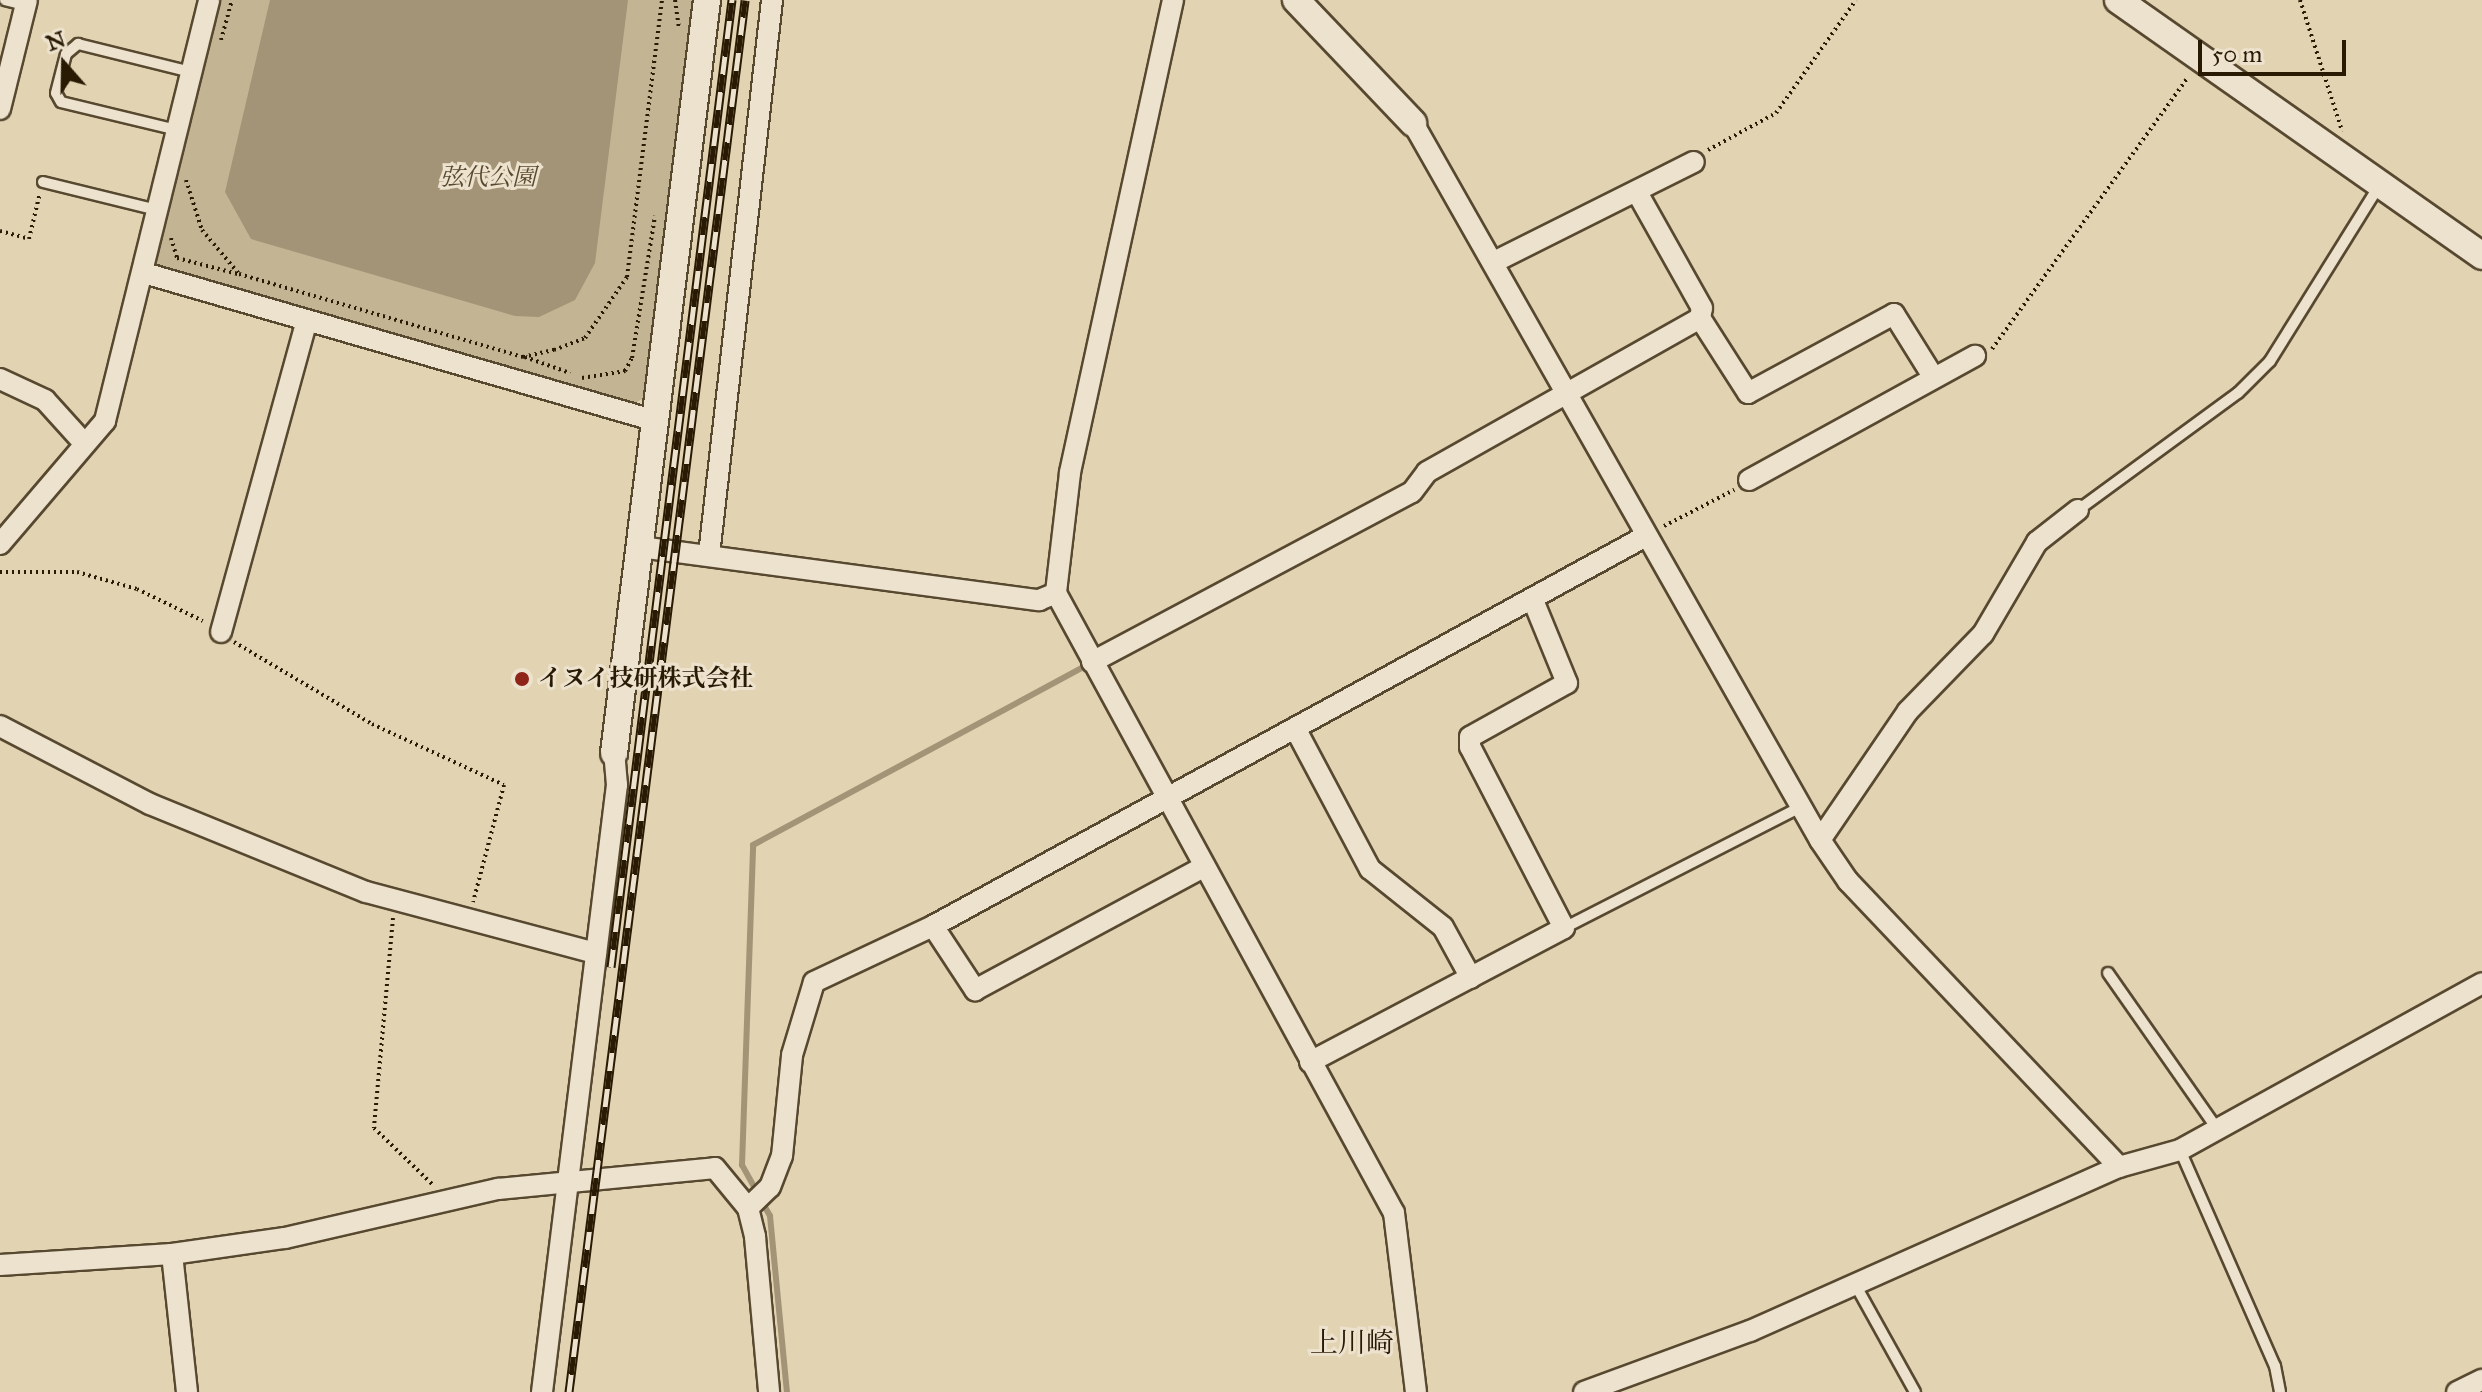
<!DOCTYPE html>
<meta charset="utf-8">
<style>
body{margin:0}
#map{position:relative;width:2482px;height:1392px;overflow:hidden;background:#e2d3b2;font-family:"IM FELL Great Primer","Noto Serif JP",serif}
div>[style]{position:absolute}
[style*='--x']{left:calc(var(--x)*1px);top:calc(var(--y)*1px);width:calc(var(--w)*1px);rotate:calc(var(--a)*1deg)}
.green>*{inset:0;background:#c3b494}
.water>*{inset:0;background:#a39477}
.stream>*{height:6px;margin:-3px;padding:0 3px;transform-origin:3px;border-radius:3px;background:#a39477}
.path>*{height:4px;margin-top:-2px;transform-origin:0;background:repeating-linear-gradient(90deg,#291a04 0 2px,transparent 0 6px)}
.roads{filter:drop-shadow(2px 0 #574830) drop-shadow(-2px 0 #574830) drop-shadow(0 2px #574830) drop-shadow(0 -2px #574830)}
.service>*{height:10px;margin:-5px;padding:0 5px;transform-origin:5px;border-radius:5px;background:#ece2cd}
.minor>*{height:20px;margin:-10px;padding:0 10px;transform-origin:10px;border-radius:10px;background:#ece2cd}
.tertiary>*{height:26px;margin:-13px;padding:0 13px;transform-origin:13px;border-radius:13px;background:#ece2cd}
.rail>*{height:9px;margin-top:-4.5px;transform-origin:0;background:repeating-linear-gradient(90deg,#ece2cd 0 18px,#291a04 0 36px);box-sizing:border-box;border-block:2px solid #291a04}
.dots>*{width:22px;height:22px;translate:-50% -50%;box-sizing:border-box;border:4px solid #ece2cd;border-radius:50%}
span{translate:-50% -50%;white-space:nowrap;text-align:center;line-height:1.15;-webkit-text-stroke:6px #ece2cd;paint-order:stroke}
.park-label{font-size:24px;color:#57482f;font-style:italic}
.poi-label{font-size:24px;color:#291a04;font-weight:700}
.left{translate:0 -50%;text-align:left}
.quarter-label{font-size:28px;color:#291a04}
.north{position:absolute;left:24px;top:24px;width:80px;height:80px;-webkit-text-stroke:6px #ece2cd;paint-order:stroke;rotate:340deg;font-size:22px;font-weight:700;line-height:32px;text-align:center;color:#291a04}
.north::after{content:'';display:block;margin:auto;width:28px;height:36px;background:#291a04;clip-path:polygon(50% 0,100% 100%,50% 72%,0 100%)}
.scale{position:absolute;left:2198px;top:40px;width:148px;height:36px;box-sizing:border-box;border:4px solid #291a04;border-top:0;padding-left:10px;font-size:24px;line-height:28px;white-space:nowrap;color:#291a04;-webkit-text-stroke:6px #ece2cd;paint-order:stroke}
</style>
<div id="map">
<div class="green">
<i style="clip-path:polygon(216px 0,695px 0,644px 398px,632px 405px,157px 268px,153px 260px)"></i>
</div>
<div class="water">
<i style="clip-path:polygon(270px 0,628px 0,595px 263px,575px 300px,539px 317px,515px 316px,251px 239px,225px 192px)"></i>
</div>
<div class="stream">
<i style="--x:757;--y:1192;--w:31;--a:-119"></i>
<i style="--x:742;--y:1165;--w:320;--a:-88"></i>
<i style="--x:753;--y:845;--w:374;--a:-28.3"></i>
<i style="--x:762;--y:1202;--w:16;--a:60"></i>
<i style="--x:770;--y:1216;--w:177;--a:84.5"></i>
</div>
<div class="path">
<i style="--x:675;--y:0;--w:28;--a:82"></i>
<i style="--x:2300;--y:0;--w:138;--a:72.2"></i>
<i style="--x:221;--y:40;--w:41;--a:-74.6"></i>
<i style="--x:1708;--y:150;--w:77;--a:-28.6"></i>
<i style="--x:1776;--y:113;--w:138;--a:-54.7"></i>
<i style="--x:186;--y:180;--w:52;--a:72.3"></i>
<i style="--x:202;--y:230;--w:57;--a:49.9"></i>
<i style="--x:239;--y:274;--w:296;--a:16.3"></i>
<i style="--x:523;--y:357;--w:32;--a:-13"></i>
<i style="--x:554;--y:350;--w:33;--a:-21"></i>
<i style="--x:585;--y:338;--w:74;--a:-55.5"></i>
<i style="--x:627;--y:277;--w:279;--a:-82.8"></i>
<i style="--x:0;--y:231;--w:30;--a:15"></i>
<i style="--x:29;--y:239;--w:47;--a:-76.6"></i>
<i style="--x:171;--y:238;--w:21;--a:73"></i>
<i style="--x:177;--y:258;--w:63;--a:14.7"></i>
<i style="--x:1992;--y:349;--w:335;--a:-54.2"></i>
<i style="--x:525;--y:357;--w:48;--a:19.6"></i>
<i style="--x:582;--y:378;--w:44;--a:-9.2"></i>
<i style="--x:625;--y:371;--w:15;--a:-62"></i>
<i style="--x:632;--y:358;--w:144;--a:-80.8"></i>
<i style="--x:1664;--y:526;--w:79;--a:-27.2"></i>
<i style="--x:0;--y:572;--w:77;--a:0"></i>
<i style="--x:77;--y:572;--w:62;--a:15.8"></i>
<i style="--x:137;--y:589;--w:73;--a:25.9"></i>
<i style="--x:234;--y:642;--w:161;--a:30.7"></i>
<i style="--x:372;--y:724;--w:145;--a:24.8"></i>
<i style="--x:504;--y:785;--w:121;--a:104.8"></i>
<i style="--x:393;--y:918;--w:211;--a:95.2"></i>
<i style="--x:374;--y:1128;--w:81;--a:44"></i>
</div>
<div class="roads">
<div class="service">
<i style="--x:5;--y:0;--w:21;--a:14"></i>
<i style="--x:177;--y:130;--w:119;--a:-166.4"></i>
<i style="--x:61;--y:102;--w:10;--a:-119"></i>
<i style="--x:56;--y:93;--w:40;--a:-75.6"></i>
<i style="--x:66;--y:54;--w:16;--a:-40"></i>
<i style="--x:78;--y:44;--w:116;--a:13.9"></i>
<i style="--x:43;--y:182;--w:117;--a:13.8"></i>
<i style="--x:2078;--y:510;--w:198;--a:-36.2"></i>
<i style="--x:2238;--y:393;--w:45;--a:-45"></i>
<i style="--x:2270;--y:361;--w:206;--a:-58.1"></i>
<i style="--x:1564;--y:928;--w:264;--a:-27.1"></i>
<i style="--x:2108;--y:973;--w:192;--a:55"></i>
<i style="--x:2180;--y:1150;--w:236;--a:66.3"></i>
<i style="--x:2275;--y:1366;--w:26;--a:79"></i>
<i style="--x:1856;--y:1286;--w:121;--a:60.9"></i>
</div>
<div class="minor">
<i style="--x:1173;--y:0;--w:484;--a:102.3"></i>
<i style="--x:1070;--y:473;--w:121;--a:96.7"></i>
<i style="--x:1056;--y:593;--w:706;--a:61.4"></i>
<i style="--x:1394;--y:1213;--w:180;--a:83"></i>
<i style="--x:0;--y:109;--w:112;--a:-76.1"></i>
<i style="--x:1413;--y:123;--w:824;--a:60.42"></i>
<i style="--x:1820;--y:840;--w:50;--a:55.7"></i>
<i style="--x:1848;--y:881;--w:394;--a:46.5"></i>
<i style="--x:1496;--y:261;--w:221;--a:-26.6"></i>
<i style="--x:144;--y:273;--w:533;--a:16.12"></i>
<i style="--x:1700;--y:318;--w:89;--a:57.4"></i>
<i style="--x:1748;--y:393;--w:166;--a:-28.4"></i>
<i style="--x:1894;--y:314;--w:75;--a:58"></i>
<i style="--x:0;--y:379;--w:50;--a:25"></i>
<i style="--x:45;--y:400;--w:57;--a:47.9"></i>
<i style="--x:1749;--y:480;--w:258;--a:-28.8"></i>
<i style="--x:0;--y:544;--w:162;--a:-49.5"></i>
<i style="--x:105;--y:421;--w:434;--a:-76.1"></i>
<i style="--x:640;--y:547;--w:403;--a:7.6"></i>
<i style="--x:1039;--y:600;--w:18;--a:-22"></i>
<i style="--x:709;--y:555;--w:559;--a:-83.52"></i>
<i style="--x:221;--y:632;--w:320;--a:-74.6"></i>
<i style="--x:1092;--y:662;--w:362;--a:-28"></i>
<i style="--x:1412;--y:492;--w:25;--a:-53"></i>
<i style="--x:1427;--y:472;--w:313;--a:-29.4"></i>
<i style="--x:1700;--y:318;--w:10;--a:-79"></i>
<i style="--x:1702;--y:308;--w:133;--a:-119.3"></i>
<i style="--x:0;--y:726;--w:169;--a:27.5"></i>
<i style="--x:150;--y:804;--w:233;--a:22.2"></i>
<i style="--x:366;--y:892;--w:238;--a:14.9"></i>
<i style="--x:1295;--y:728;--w:160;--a:62"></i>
<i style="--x:1370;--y:869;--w:93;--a:38.5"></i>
<i style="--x:1443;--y:927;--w:58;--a:61.2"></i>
<i style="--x:1820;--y:840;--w:156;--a:-55.7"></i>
<i style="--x:1908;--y:711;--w:107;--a:-45.8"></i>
<i style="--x:1983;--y:634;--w:107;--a:-59.6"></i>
<i style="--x:2037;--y:542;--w:52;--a:-38"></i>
<i style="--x:933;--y:926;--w:77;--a:56.7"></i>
<i style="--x:975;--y:990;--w:259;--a:-28.3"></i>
<i style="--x:1310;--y:1062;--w:287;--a:-27.8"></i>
<i style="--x:1564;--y:928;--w:204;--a:-117.4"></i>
<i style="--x:1470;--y:747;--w:10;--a:-90"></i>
<i style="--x:1470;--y:737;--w:111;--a:-29.1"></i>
<i style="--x:1567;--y:683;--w:90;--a:-112.3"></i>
<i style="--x:748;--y:1208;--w:30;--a:-44"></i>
<i style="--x:770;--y:1187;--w:33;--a:-69"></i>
<i style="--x:782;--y:1156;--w:101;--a:-84.3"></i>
<i style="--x:792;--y:1055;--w:76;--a:-73.2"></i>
<i style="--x:814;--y:982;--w:132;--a:-25.2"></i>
<i style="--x:933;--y:926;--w:813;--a:-28.68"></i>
<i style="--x:172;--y:1254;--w:139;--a:83.8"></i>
<i style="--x:0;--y:1265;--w:172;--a:-3.7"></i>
<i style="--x:172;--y:1254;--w:114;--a:-8.1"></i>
<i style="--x:285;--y:1238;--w:219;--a:-13"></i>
<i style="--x:498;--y:1189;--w:218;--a:-5.5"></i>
<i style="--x:715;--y:1168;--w:52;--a:50.5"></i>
<i style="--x:748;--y:1208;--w:30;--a:76"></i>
<i style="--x:755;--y:1237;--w:156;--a:84.8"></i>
<i style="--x:542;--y:1392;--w:612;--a:-82.96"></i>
<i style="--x:617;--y:785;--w:32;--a:-95"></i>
<i style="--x:1584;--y:1392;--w:177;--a:-20.2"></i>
<i style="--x:1750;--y:1331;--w:404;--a:-24"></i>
<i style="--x:2119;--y:1167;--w:63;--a:-15.6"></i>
<i style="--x:2180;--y:1150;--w:345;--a:-28.9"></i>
<i style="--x:2457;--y:1392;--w:28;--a:-26"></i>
</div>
<div class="tertiary">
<i style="--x:1296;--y:0;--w:170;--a:46.4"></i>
<i style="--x:2118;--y:0;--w:445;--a:35.1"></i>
<i style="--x:614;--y:753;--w:759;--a:-82.96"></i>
</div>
</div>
<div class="rail">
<i style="--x:611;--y:967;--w:975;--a:-82.87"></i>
<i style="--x:569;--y:1392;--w:1403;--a:-82.79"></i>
</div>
<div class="dots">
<i style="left:522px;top:679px;background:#8f2418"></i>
</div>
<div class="park-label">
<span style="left:488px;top:178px">弦代公園</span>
</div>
<div class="poi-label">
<span class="left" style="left:538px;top:679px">イヌイ技研株式会社</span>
</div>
<div class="quarter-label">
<span style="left:1352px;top:1343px">上川崎</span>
</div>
<div class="north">N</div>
<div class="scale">50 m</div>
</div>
